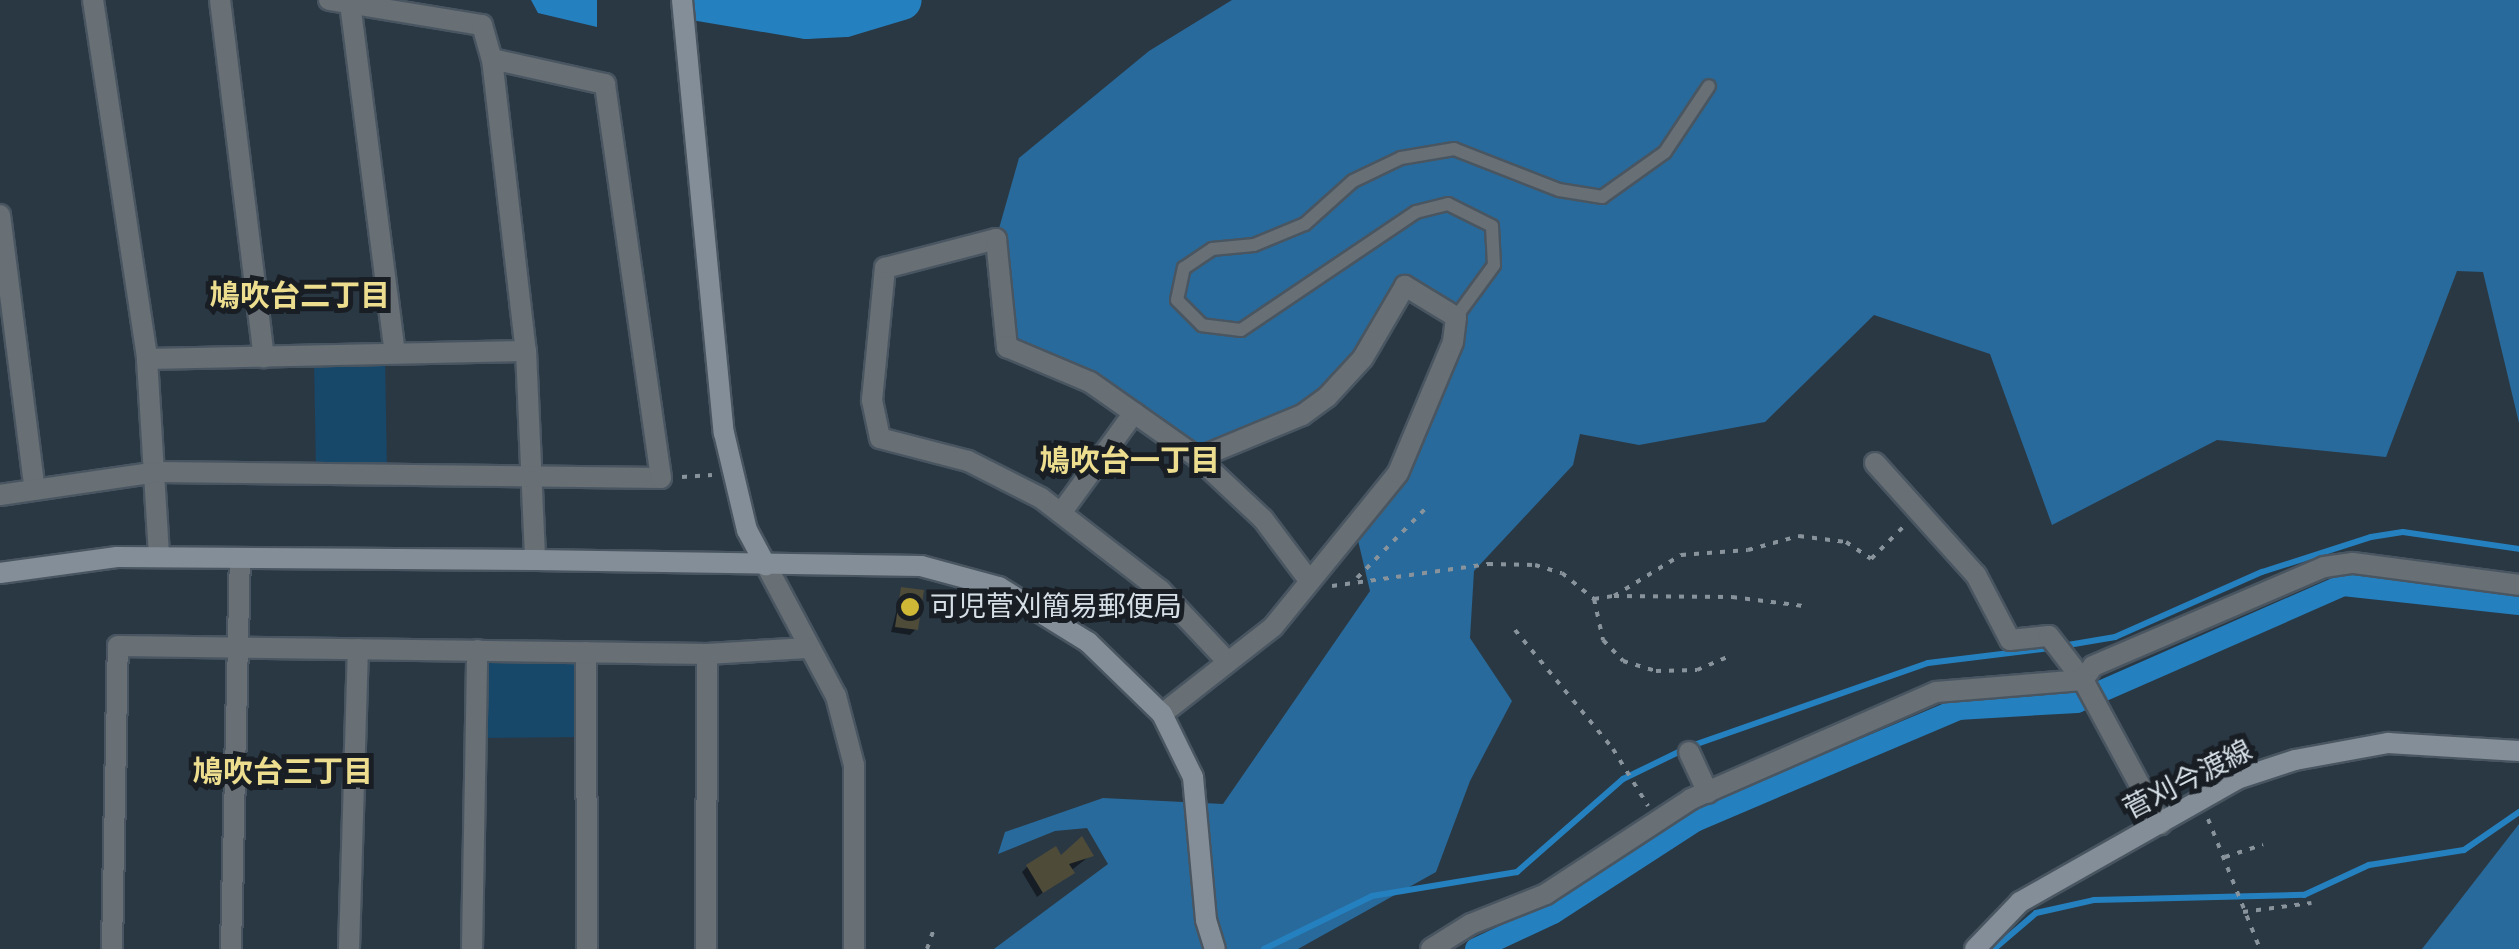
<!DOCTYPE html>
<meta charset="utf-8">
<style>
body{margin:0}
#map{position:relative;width:2519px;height:949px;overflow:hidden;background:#2a3844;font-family:"Varela Round","Noto Sans JP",sans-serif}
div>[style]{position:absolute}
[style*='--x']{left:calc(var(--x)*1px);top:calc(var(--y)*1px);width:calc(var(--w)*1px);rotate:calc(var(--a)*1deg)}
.green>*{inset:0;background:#174769}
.forest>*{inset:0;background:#286a9b}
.water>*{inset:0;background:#2580bf}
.shadow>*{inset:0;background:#0007}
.stream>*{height:6px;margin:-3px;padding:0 3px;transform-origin:3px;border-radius:3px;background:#2580bf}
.canal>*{height:22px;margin:-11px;padding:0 11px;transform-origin:11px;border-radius:11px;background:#2580bf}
.river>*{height:40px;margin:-20px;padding:0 20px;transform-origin:20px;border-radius:20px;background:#2580bf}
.building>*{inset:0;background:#4e4b39}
.path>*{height:4px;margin-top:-2px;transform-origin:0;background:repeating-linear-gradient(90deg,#88939c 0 5px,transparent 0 13px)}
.roads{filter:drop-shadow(2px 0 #495661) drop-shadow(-2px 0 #495661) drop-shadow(0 2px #495661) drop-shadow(0 -2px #495661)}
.lane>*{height:12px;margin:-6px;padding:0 6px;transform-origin:6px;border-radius:6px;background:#686f75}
.street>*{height:20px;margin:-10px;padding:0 10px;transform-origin:10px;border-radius:10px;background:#686f75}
.secondary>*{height:20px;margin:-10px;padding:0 10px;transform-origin:10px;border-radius:10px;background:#848e98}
.dots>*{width:28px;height:28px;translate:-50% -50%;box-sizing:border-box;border:5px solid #181e24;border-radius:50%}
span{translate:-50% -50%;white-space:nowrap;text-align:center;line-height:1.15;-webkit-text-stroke:10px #181e24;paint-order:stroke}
.poi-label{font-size:28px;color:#d6dfe6}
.left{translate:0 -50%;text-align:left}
.street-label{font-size:28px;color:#d6dfe6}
.neighbourhood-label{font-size:30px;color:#eddd8e;font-weight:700}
</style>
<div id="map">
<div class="green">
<i style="clip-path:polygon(385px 355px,387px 474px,316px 473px,314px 356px)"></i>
<i style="clip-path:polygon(477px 650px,586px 652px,586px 737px,476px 738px)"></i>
</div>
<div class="forest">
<i style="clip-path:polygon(1232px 0,2519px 0,2519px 423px,2483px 272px,2457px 271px,2386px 457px,2217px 440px,2052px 525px,1990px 354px,1874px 315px,1765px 422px,1639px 445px,1580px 434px,1573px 465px,1474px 571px,1470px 638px,1512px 701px,1470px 781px,1436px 872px,1298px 949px,994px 949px,1108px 864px,1087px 828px,1055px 831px,998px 854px,1005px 832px,1103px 798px,1223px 804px,1370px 591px,1356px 532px,1402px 477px,1458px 314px,1404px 287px,1327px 397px,1198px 458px,1093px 382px,1007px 347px,996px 239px,1019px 158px,1149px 51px)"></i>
<i style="clip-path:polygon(2519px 824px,2519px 949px,2422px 949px)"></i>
</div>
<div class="water">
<i style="clip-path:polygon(531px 0,597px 0,597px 27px,538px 13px)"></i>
</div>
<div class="shadow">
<i style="clip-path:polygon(902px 589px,916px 629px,910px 635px,891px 632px)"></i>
<i style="clip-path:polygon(1091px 855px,1037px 897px,1022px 872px,1027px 867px)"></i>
</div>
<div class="stream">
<i style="--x:2062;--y:646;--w:54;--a:-9.6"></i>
<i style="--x:2115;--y:637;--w:161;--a:-23.9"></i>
<i style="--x:2262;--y:572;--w:114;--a:-17.8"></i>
<i style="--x:2371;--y:537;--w:32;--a:-9"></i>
<i style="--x:2403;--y:532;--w:117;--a:8.3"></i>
<i style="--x:1264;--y:949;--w:120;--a:-26.1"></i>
<i style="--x:1372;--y:896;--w:147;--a:-9.4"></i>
<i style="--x:1517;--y:872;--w:141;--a:-41.3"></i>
<i style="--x:1623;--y:779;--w:76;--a:-25.9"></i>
<i style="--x:1691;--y:746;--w:251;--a:-19.3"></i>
<i style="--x:1928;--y:663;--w:123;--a:-7"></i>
<i style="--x:1994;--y:949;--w:55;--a:-40.6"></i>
<i style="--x:2036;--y:913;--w:59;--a:-12.6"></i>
<i style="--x:2094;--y:900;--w:210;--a:-1.4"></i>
<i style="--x:2304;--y:895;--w:72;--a:-24.8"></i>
<i style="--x:2369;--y:865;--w:96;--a:-9"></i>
<i style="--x:2464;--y:850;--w:67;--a:-34.6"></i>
</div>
<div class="canal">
<i style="--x:1476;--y:949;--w:85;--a:-25.1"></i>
<i style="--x:1553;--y:913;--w:171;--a:-32.9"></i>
<i style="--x:1697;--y:820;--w:284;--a:-23"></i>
<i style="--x:1958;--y:709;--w:119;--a:-3.4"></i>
<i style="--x:2077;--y:702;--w:291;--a:-23.7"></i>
<i style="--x:2343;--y:585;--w:177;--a:6.2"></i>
</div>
<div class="river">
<i style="--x:693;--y:0;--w:115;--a:9.5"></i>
<i style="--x:806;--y:19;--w:39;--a:-3"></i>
<i style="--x:845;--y:17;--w:59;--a:-16.6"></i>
</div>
<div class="building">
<i style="clip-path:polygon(901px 587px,924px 590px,918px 630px,895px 627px)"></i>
<i style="clip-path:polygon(1082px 836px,1094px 856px,1069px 864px,1075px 873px,1043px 893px,1026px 865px,1056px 846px,1061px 855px)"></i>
</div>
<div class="path">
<i style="--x:682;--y:477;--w:30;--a:-4"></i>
<i style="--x:1357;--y:578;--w:103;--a:-45.4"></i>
<i style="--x:1332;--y:586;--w:158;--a:-8"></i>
<i style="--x:1488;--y:564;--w:47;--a:1.2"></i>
<i style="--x:1535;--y:565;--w:28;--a:17"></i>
<i style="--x:1562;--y:573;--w:41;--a:39.1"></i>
<i style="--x:1594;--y:599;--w:20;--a:-9"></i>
<i style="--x:1614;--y:596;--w:79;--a:-31.5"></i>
<i style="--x:1681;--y:555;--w:67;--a:-4.3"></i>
<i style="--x:1748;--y:550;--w:53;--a:-15.4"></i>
<i style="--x:1799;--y:536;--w:47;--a:7.3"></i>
<i style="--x:1846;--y:542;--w:30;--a:34"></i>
<i style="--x:1871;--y:559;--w:48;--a:-45"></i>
<i style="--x:1614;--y:596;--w:118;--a:0.5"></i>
<i style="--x:1732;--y:597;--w:72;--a:7.2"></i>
<i style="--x:1594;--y:599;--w:42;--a:77.6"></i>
<i style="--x:1603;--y:640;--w:29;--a:46"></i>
<i style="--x:1623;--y:661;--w:34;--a:17"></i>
<i style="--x:1656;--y:671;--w:41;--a:-1.4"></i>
<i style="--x:1697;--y:670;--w:34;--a:-23"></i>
<i style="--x:1515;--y:630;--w:154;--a:50.5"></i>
<i style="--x:1613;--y:749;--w:67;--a:58.4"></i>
<i style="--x:2208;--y:819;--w:140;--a:68.2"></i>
<i style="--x:2225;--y:857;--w:40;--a:-18"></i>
<i style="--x:2243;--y:912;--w:69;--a:-7.5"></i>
<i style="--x:927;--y:949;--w:24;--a:-71"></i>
</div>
<div class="roads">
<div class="lane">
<i style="--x:1456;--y:317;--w:64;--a:-53.8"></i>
<i style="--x:1494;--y:265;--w:39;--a:-93"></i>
<i style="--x:1492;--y:226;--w:49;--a:-153.4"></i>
<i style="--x:1448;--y:204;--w:33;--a:166"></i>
<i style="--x:1416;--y:212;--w:211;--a:146"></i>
<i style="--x:1241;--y:330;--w:39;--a:-173"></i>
<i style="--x:1202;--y:325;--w:35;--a:-135"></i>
<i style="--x:1177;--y:300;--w:33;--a:-78"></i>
<i style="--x:1184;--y:268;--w:34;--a:-34"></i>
<i style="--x:1212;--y:249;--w:42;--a:-5.4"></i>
<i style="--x:1254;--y:245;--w:55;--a:-22.4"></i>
<i style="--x:1305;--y:224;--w:64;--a:-41.9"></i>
<i style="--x:1353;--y:181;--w:53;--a:-25.6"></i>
<i style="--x:1401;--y:158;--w:54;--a:-9.6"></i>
<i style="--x:1454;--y:149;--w:113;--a:21.3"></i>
<i style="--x:1559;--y:190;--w:44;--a:9.2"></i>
<i style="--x:1602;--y:197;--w:77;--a:-35.5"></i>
<i style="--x:1665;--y:152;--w:79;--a:-56.3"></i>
</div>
<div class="street">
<i style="--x:93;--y:0;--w:363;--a:81.4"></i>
<i style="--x:147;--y:359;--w:197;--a:86.5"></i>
<i style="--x:220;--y:0;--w:360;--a:83"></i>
<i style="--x:329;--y:0;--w:155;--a:9.3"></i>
<i style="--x:482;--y:25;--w:35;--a:74"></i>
<i style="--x:492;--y:59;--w:294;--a:83.4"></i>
<i style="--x:526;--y:351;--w:209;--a:87.5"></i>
<i style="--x:350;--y:3;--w:353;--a:82.7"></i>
<i style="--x:0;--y:215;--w:273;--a:82.8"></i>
<i style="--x:147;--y:359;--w:379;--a:-1.2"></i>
<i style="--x:1875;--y:463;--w:151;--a:48"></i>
<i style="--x:1976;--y:575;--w:73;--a:62.4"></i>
<i style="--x:2010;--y:640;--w:39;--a:-6"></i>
<i style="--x:2049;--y:636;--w:56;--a:52.3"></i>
<i style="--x:2083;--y:680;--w:164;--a:61.6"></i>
<i style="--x:0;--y:495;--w:160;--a:-8.3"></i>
<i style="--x:158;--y:472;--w:503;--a:0.68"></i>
<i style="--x:661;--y:478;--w:398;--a:-98.1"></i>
<i style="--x:605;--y:84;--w:116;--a:-167.5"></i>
<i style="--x:1061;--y:513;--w:124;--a:-53.9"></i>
<i style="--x:766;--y:565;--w:149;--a:61.9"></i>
<i style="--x:836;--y:696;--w:71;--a:75.4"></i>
<i style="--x:854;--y:765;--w:184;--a:90"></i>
<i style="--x:586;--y:652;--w:297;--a:89.8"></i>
<i style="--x:1227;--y:661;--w:98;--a:-133.3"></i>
<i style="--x:1160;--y:590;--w:150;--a:-142.3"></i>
<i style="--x:1041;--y:498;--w:82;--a:-153.1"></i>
<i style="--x:968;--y:461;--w:91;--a:-165.4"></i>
<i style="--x:880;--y:438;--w:39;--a:-102"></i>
<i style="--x:872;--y:400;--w:133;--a:-84.4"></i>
<i style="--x:885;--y:268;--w:115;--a:-14.6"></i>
<i style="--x:996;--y:239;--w:109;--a:84.2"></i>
<i style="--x:1007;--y:347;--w:90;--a:22.9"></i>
<i style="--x:1090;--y:382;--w:132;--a:35.1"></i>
<i style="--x:1198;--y:458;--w:89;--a:43.2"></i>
<i style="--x:1263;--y:519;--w:75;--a:53.1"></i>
<i style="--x:1162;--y:714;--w:141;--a:-38.1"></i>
<i style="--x:1273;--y:627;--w:198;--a:-50.9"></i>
<i style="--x:1398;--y:473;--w:142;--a:-67.2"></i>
<i style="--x:1453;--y:342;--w:25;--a:-83"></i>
<i style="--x:1456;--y:317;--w:60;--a:-148.7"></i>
<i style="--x:1405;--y:286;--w:83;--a:120.3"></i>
<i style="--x:1363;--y:358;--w:53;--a:132.7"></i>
<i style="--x:1327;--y:397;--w:31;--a:144"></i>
<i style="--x:1302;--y:415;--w:113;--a:157.5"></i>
<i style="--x:1689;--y:752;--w:45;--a:65.1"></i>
<i style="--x:112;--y:949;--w:303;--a:-88.9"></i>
<i style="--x:118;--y:646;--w:589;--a:0.78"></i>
<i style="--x:707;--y:654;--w:100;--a:-3.4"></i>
<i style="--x:231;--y:949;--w:390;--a:-88.7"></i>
<i style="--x:349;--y:949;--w:300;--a:-88.3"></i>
<i style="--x:472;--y:949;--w:299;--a:-89"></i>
<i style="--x:706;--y:949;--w:295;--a:-89.8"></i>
<i style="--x:1431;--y:949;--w:47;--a:-32"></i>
<i style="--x:1471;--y:924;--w:81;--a:-21.8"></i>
<i style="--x:1546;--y:894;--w:173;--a:-33.2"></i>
<i style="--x:1691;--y:799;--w:267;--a:-23.6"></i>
<i style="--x:1936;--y:692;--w:147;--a:-4.7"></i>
<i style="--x:2083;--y:680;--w:17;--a:-54"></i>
<i style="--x:2093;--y:666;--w:251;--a:-23.2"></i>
<i style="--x:2324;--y:567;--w:29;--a:-8"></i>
<i style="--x:2353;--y:563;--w:167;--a:7.5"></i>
</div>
<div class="secondary">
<i style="--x:682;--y:0;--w:435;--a:84.5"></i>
<i style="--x:724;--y:433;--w:100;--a:76.7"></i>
<i style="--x:747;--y:530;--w:40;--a:62"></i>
<i style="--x:0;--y:573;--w:118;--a:-7.8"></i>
<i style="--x:117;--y:557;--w:418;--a:0.4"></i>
<i style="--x:535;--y:560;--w:386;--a:0.9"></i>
<i style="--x:921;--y:566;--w:81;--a:15.1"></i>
<i style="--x:999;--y:587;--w:105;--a:31.7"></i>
<i style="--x:1088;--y:642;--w:103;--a:44.2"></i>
<i style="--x:1162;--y:714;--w:70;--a:63.8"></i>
<i style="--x:1193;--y:777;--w:144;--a:84.8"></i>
<i style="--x:1206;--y:920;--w:30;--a:73"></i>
<i style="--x:1975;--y:949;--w:65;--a:-46.2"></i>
<i style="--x:2020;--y:902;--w:249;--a:-29.5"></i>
<i style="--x:2237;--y:779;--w:61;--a:-18.1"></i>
<i style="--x:2295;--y:760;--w:95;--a:-10.4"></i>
<i style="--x:2388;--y:743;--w:131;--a:3.5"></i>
</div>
</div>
<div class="dots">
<i style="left:910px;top:607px;background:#d0b837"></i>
</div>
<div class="poi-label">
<span class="left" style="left:930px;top:607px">可児菅刈簡易郵便局</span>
</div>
<div class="street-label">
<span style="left:2188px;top:780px;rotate:-27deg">菅刈今渡線</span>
</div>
<div class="neighbourhood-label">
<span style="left:300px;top:297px">鳩吹台二丁目</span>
<span style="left:1130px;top:462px">鳩吹台一丁目</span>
<span style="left:283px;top:773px">鳩吹台三丁目</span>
</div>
</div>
